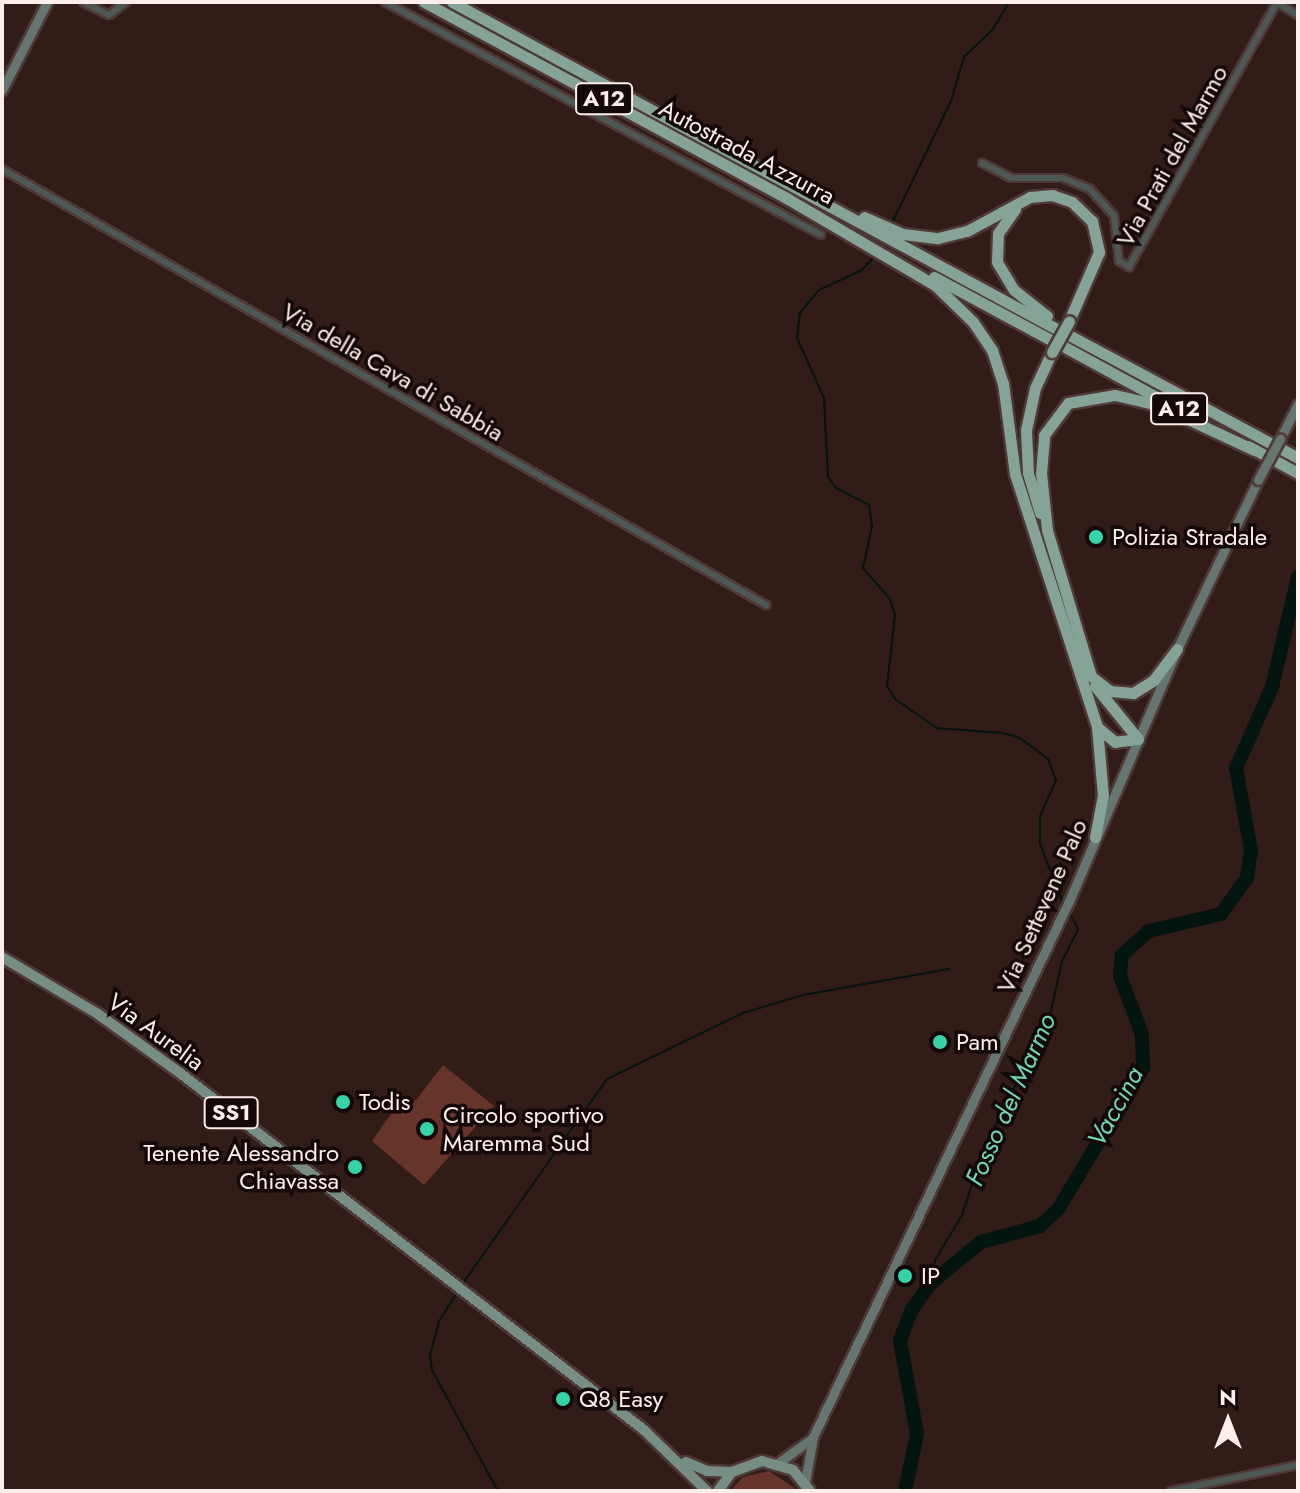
<!DOCTYPE html>
<style>
body{margin:0}
#map{position:relative;width:1300px;height:1493px;overflow:hidden;background:#321c18;font-family:Jost,sans-serif}
div>[style]{position:absolute}
[style*='--x']{left:calc(var(--x)*1px);top:calc(var(--y)*1px);width:calc(var(--w)*1px);rotate:calc(var(--a)*1deg)}
.green>*{inset:0;background:#67342c}
.stream>*{height:2px;margin:-1px;padding:0 1px;transform-origin:1px;border-radius:1px;background:#02150e}
.river>*{height:14px;margin:-7px;padding:0 7px;transform-origin:7px;border-radius:7px;background:#02150e}
.roads{filter:drop-shadow(2px 0 #4f3936) drop-shadow(-2px 0 #4f3936) drop-shadow(0 2px #4f3936) drop-shadow(0 -2px #4f3936)}
.street>*{height:6px;margin:-3px;padding:0 3px;transform-origin:3px;border-radius:3px;background:#4d5854}
.secondary>*{height:9px;margin:-4.5px;padding:0 4.5px;transform-origin:4.5px;border-radius:4.5px;background:#64766f}
.primary>*{height:10px;margin:-5px;padding:0 5px;transform-origin:5px;border-radius:5px;background:#768e84}
.highway>*{height:11px;margin:-5.5px;padding:0 5.5px;transform-origin:5.5px;border-radius:5.5px;background:#86a397}
.bridges{filter:drop-shadow(2px 0 #4f3936) drop-shadow(-2px 0 #4f3936) drop-shadow(0 2px #4f3936) drop-shadow(0 -2px #4f3936)}
.secondary-bridge>*{height:9px;margin:-4.5px;padding:0 4.5px;transform-origin:4.5px;border-radius:4.5px;background:#64766f}
.highway-bridge>*{height:11px;margin:-5.5px;padding:0 5.5px;transform-origin:5.5px;border-radius:5.5px;background:#86a397}
.dots>*{width:22px;height:22px;translate:-50% -50%;box-sizing:border-box;border:4px solid #130908;border-radius:50%}
span{translate:-50% -50%;white-space:nowrap;text-align:center;line-height:1.15;-webkit-text-stroke:7px #130908;paint-order:stroke}
.shield-label span{padding:2px 6px;background:#130908;border:2px solid;border-radius:6px;-webkit-text-stroke-width:0}
.shield-label{font-size:22px;color:#feeeeb;font-weight:700}
.street-label{font-size:24px;color:#feeeeb}
.poi-label{font-size:24px;color:#feeeeb}
.left{translate:0 -50%;text-align:left}
.right{translate:-100% -50%;text-align:right}
.water-label{font-size:26px;color:#70d7b4;font-style:italic}
.frame{position:absolute;inset:0;border:4px solid #feeeeb;pointer-events:none}
.north{position:absolute;left:1188px;top:1381px;width:80px;height:80px;-webkit-text-stroke:6px #130908;paint-order:stroke;rotate:0deg;font-size:22px;font-weight:700;line-height:32px;text-align:center;color:#feeeeb}
.north::after{content:'';display:block;margin:auto;width:28px;height:36px;background:#feeeeb;clip-path:polygon(50% 0,100% 100%,50% 72%,0 100%)}
</style>
<div id="map">
<div class="green">
<i style="clip-path:polygon(443px 1065px,494px 1106px,424px 1185px,372px 1141px,393px 1111px,416px 1100px)"></i>
<i style="clip-path:polygon(769px 1471px,799px 1491px,730px 1491px,743px 1477px)"></i>
</div>
<div class="stream">
<i style="--x:892;--y:223;--w:136;--a:-64.2"></i>
<i style="--x:951;--y:101;--w:46;--a:-73.5"></i>
<i style="--x:964;--y:57;--w:40;--a:-44"></i>
<i style="--x:993;--y:29;--w:31;--a:-59"></i>
<i style="--x:874;--y:257;--w:18;--a:133"></i>
<i style="--x:862;--y:270;--w:47;--a:155.1"></i>
<i style="--x:819;--y:290;--w:30;--a:130"></i>
<i style="--x:800;--y:313;--w:25;--a:97"></i>
<i style="--x:797;--y:338;--w:66;--a:65.8"></i>
<i style="--x:824;--y:398;--w:79;--a:87.1"></i>
<i style="--x:828;--y:477;--w:14;--a:54"></i>
<i style="--x:836;--y:488;--w:37;--a:27"></i>
<i style="--x:869;--y:505;--w:22;--a:82"></i>
<i style="--x:872;--y:527;--w:42;--a:102.4"></i>
<i style="--x:863;--y:568;--w:41;--a:48.9"></i>
<i style="--x:890;--y:599;--w:17;--a:73"></i>
<i style="--x:895;--y:615;--w:71;--a:96.4"></i>
<i style="--x:887;--y:686;--w:15;--a:58"></i>
<i style="--x:895;--y:699;--w:51;--a:34.6"></i>
<i style="--x:937;--y:728;--w:66;--a:4.3"></i>
<i style="--x:1003;--y:733;--w:18;--a:16"></i>
<i style="--x:1020;--y:738;--w:35;--a:37"></i>
<i style="--x:1048;--y:759;--w:22;--a:69"></i>
<i style="--x:1056;--y:780;--w:39;--a:114"></i>
<i style="--x:1040;--y:816;--w:28;--a:90"></i>
<i style="--x:1040;--y:844;--w:63;--a:68.7"></i>
<i style="--x:931;--y:1283;--w:23;--a:-80"></i>
<i style="--x:935;--y:1260;--w:52;--a:-59"></i>
<i style="--x:962;--y:1215;--w:64;--a:-71.8"></i>
<i style="--x:982;--y:1154;--w:159;--a:-64.2"></i>
<i style="--x:1051;--y:1011;--w:51;--a:-77.6"></i>
<i style="--x:1062;--y:961;--w:36;--a:-63"></i>
<i style="--x:1078;--y:929;--w:19;--a:-118"></i>
<i style="--x:461;--y:1286;--w:253;--a:-54.8"></i>
<i style="--x:607;--y:1079;--w:151;--a:-25.9"></i>
<i style="--x:743;--y:1013;--w:63;--a:-16.7"></i>
<i style="--x:803;--y:995;--w:148;--a:-10.1"></i>
<i style="--x:458;--y:1291;--w:36;--a:122"></i>
<i style="--x:439;--y:1322;--w:34;--a:105"></i>
<i style="--x:430;--y:1355;--w:15;--a:82"></i>
<i style="--x:432;--y:1370;--w:138;--a:61.4"></i>
</div>
<div class="river">
<i style="--x:905;--y:1491;--w:58;--a:-78.1"></i>
<i style="--x:917;--y:1434;--w:96;--a:-100.3"></i>
<i style="--x:900;--y:1340;--w:33;--a:-69"></i>
<i style="--x:912;--y:1309;--w:32;--a:-54"></i>
<i style="--x:931;--y:1283;--w:65;--a:-39.4"></i>
<i style="--x:981;--y:1242;--w:61;--a:-15.2"></i>
<i style="--x:1040;--y:1226;--w:26;--a:-43"></i>
<i style="--x:1059;--y:1208;--w:164;--a:-59.2"></i>
<i style="--x:1143;--y:1067;--w:33;--a:-92"></i>
<i style="--x:1142;--y:1034;--w:62;--a:-110.8"></i>
<i style="--x:1120;--y:976;--w:21;--a:-85"></i>
<i style="--x:1122;--y:955;--w:36;--a:-42"></i>
<i style="--x:1149;--y:931;--w:74;--a:-13.3"></i>
<i style="--x:1221;--y:914;--w:44;--a:-54.2"></i>
<i style="--x:1247;--y:878;--w:28;--a:-82"></i>
<i style="--x:1251;--y:850;--w:83;--a:-100.4"></i>
<i style="--x:1236;--y:768;--w:89;--a:-66"></i>
<i style="--x:1272;--y:687;--w:113;--a:-76.7"></i>
</div>
<div class="roads">
<div class="street">
<i style="--x:83;--y:2;--w:29;--a:27"></i>
<i style="--x:109;--y:15;--w:21;--a:-37"></i>
<i style="--x:385;--y:2;--w:494;--a:28.1"></i>
<i style="--x:1276;--y:2;--w:26;--a:31"></i>
<i style="--x:982;--y:163;--w:33;--a:27"></i>
<i style="--x:1011;--y:178;--w:52;--a:0"></i>
<i style="--x:1063;--y:178;--w:29;--a:22"></i>
<i style="--x:1090;--y:189;--w:36;--a:48"></i>
<i style="--x:1114;--y:216;--w:45;--a:83.7"></i>
<i style="--x:1119;--y:261;--w:12;--a:31"></i>
<i style="--x:1129;--y:267;--w:304;--a:-60.8"></i>
<i style="--x:2;--y:169;--w:880;--a:29.71"></i>
<i style="--x:1171;--y:1491;--w:130;--a:-11.6"></i>
</div>
<div class="secondary">
<i style="--x:2;--y:90;--w:99;--a:-62.9"></i>
<i style="--x:1280;--y:439;--w:39;--a:-63"></i>
<i style="--x:778;--y:1463;--w:39;--a:-36"></i>
<i style="--x:805;--y:1482;--w:46;--a:-79.9"></i>
<i style="--x:813;--y:1437;--w:596;--a:-64.47"></i>
<i style="--x:1070;--y:899;--w:272;--a:-66.8"></i>
<i style="--x:1177;--y:649;--w:187;--a:-64.4"></i>
</div>
<div class="primary">
<i style="--x:2;--y:957;--w:112;--a:30.7"></i>
<i style="--x:98;--y:1014;--w:101;--a:35.7"></i>
<i style="--x:180;--y:1073;--w:585;--a:37.57"></i>
<i style="--x:644;--y:1430;--w:88;--a:44.1"></i>
<i style="--x:686;--y:1462;--w:23;--a:23"></i>
<i style="--x:707;--y:1471;--w:25;--a:2"></i>
<i style="--x:718;--y:1491;--w:24;--a:-54"></i>
<i style="--x:732;--y:1472;--w:32;--a:-20"></i>
<i style="--x:762;--y:1461;--w:32;--a:16"></i>
<i style="--x:793;--y:1470;--w:27;--a:51"></i>
</div>
<div class="highway">
<i style="--x:424;--y:2;--w:414;--a:28.4"></i>
<i style="--x:452;--y:2;--w:685;--a:28.4"></i>
<i style="--x:783;--y:196;--w:176;--a:30.4"></i>
<i style="--x:935;--y:285;--w:53;--a:44.2"></i>
<i style="--x:973;--y:322;--w:34;--a:56"></i>
<i style="--x:992;--y:350;--w:35;--a:72"></i>
<i style="--x:1003;--y:383;--w:92;--a:82.5"></i>
<i style="--x:1015;--y:474;--w:266;--a:72"></i>
<i style="--x:1097;--y:727;--w:68;--a:85"></i>
<i style="--x:1103;--y:795;--w:43;--a:100.8"></i>
<i style="--x:1015;--y:209;--w:29;--a:125"></i>
<i style="--x:998;--y:233;--w:29;--a:92"></i>
<i style="--x:997;--y:262;--w:33;--a:59"></i>
<i style="--x:1014;--y:290;--w:42;--a:38.2"></i>
<i style="--x:864;--y:217;--w:43;--a:23.6"></i>
<i style="--x:903;--y:234;--w:35;--a:7"></i>
<i style="--x:938;--y:238;--w:30;--a:-14"></i>
<i style="--x:967;--y:231;--w:72;--a:-28.4"></i>
<i style="--x:1030;--y:197;--w:22;--a:-5"></i>
<i style="--x:1052;--y:195;--w:21;--a:19"></i>
<i style="--x:1072;--y:202;--w:28;--a:44"></i>
<i style="--x:1092;--y:221;--w:32;--a:77"></i>
<i style="--x:1099;--y:252;--w:75;--a:113.5"></i>
<i style="--x:934;--y:277;--w:131;--a:28.3"></i>
<i style="--x:1067;--y:334;--w:262;--a:28.2"></i>
<i style="--x:1061;--y:345;--w:123;--a:28.6"></i>
<i style="--x:1248;--y:446;--w:57;--a:28.4"></i>
<i style="--x:1040;--y:513;--w:42;--a:-106.7"></i>
<i style="--x:1028;--y:473;--w:43;--a:-92.7"></i>
<i style="--x:1026;--y:430;--w:43;--a:-77.9"></i>
<i style="--x:1035;--y:388;--w:40;--a:-65"></i>
<i style="--x:1177;--y:649;--w:39;--a:127"></i>
<i style="--x:1154;--y:680;--w:25;--a:148"></i>
<i style="--x:1133;--y:693;--w:23;--a:-175"></i>
<i style="--x:1110;--y:691;--w:24;--a:-142"></i>
<i style="--x:1091;--y:676;--w:152;--a:-106.8"></i>
<i style="--x:1047;--y:530;--w:57;--a:-96"></i>
<i style="--x:1041;--y:473;--w:38;--a:-85"></i>
<i style="--x:1044;--y:435;--w:40;--a:-53"></i>
<i style="--x:1068;--y:403;--w:48;--a:-9.7"></i>
<i style="--x:1115;--y:395;--w:44;--a:13.1"></i>
<i style="--x:1158;--y:405;--w:106;--a:25.1"></i>
<i style="--x:1095;--y:686;--w:68;--a:50.9"></i>
<i style="--x:1138;--y:739;--w:23;--a:173"></i>
<i style="--x:1115;--y:742;--w:23;--a:-140"></i>
</div>
</div>
<div class="bridges">
<div class="secondary-bridge">
<i style="--x:1258;--y:480;--w:47;--a:-61.8"></i>
</div>
<div class="highway-bridge">
<i style="--x:1052;--y:352;--w:35;--a:-61"></i>
</div>
</div>
<div class="dots">
<i style="left:1096px;top:537px;background:#34d4a8"></i>
<i style="left:940px;top:1042px;background:#34d4a8"></i>
<i style="left:343px;top:1102px;background:#34d4a8"></i>
<i style="left:427px;top:1129px;background:#34d4a8"></i>
<i style="left:355px;top:1167px;background:#34d4a8"></i>
<i style="left:905px;top:1276px;background:#34d4a8"></i>
<i style="left:563px;top:1399px;background:#34d4a8"></i>
</div>
<div class="shield-label">
<span style="left:604px;top:99px">A12</span>
<span style="left:1179px;top:409px">A12</span>
<span style="left:231px;top:1113px">SS1</span>
</div>
<div class="street-label">
<span style="left:747px;top:152px;rotate:28deg">Autostrada Azzurra</span>
<span style="left:1172px;top:156px;rotate:-61deg">Via Prati del Marmo</span>
<span style="left:393px;top:372px;rotate:30deg">Via della Cava di Sabbia</span>
<span style="left:1042px;top:906px;rotate:-66deg">Via Settevene Palo</span>
<span style="left:156px;top:1032px;rotate:36deg">Via Aurelia</span>
</div>
<div class="poi-label">
<span class="left" style="left:1112px;top:537px">Polizia Stradale</span>
<span class="left" style="left:956px;top:1042px">Pam</span>
<span class="left" style="left:359px;top:1102px">Todis</span>
<span class="left" style="left:443px;top:1129px">Circolo sportivo<br>Maremma Sud</span>
<span class="right" style="left:339px;top:1167px">Tenente Alessandro<br>Chiavassa</span>
<span class="left" style="left:921px;top:1276px">IP</span>
<span class="left" style="left:579px;top:1399px">Q8 Easy</span>
</div>
<div class="water-label">
<span style="left:1011px;top:1100px;rotate:-66deg">Fosso del Marmo</span>
<span style="left:1116px;top:1107px;rotate:-61deg">Vaccina</span>
</div>
<div class="frame"></div>
<div class="north">N</div>
</div>
